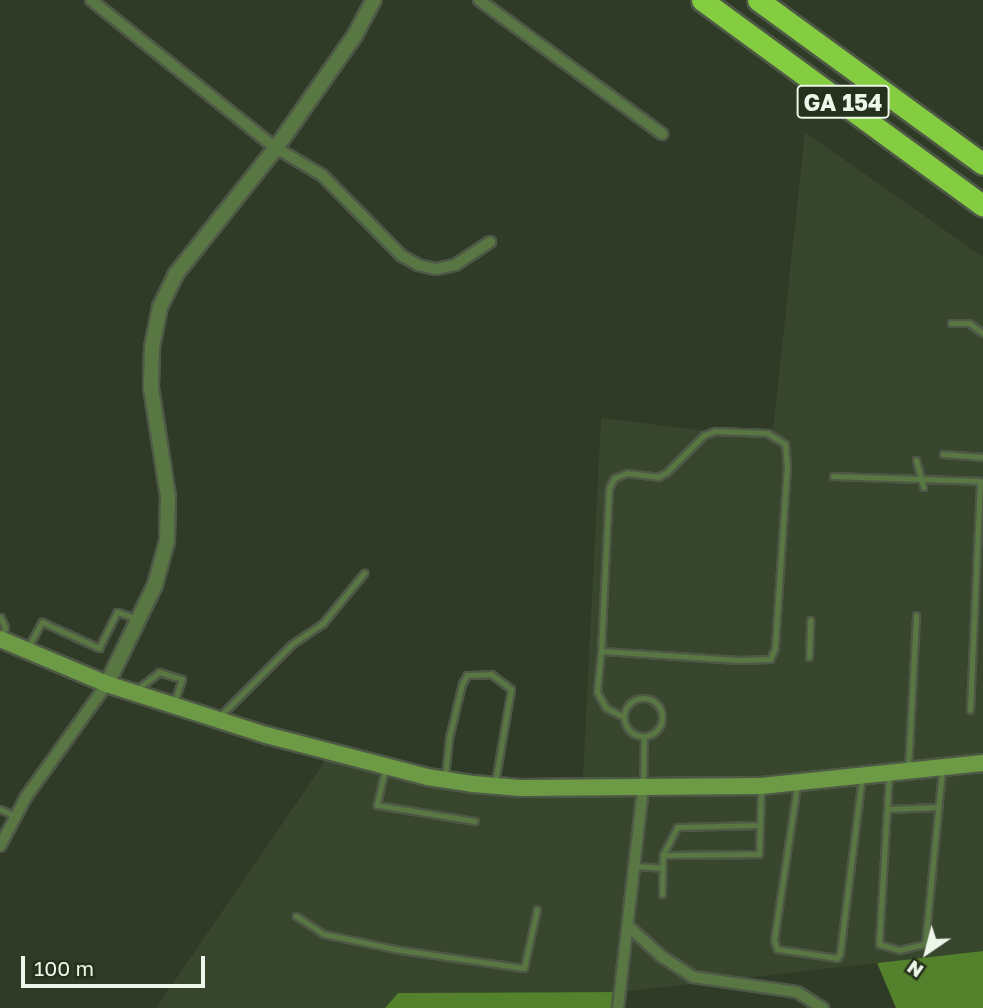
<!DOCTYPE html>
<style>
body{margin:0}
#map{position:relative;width:983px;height:1008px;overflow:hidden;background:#2f3a27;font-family:"Golos Text",sans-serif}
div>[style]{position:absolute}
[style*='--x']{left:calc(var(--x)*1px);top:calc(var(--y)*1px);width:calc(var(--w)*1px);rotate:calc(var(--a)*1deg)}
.built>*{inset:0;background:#37462c}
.forest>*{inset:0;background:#54812b}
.roads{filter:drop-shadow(2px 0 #4e5846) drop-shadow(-2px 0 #4e5846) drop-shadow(0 2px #4e5846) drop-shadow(0 -2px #4e5846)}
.service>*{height:5px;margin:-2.5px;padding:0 2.5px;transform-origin:2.5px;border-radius:2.5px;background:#597743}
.service>.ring{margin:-2.5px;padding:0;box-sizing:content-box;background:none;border:5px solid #597743;border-radius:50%}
.minor>*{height:10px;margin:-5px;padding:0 5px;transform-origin:5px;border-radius:5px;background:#597743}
.tertiary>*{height:14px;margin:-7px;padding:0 7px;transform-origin:7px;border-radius:7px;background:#597743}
.secondary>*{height:16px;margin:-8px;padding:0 8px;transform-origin:8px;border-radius:8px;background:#6c9a45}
.motorway>*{height:21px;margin:-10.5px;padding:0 10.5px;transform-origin:10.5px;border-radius:10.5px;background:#85cd40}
span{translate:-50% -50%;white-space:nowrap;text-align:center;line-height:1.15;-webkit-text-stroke:6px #25301d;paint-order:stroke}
.shield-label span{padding:2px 5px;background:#25301d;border:2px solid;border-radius:5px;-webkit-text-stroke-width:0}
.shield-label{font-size:23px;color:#eef5e9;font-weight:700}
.north{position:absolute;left:892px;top:917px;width:70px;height:70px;-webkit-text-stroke:5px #25301d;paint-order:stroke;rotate:215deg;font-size:19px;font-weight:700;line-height:28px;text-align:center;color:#eef5e9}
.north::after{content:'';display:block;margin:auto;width:24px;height:32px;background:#eef5e9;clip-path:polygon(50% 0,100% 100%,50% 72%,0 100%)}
.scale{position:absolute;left:21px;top:956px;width:184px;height:32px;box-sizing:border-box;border:4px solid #eef5e9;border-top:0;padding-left:9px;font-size:21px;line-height:24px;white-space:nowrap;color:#eef5e9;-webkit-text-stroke:5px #25301d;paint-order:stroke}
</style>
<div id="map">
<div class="built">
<i style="clip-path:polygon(805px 132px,983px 257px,983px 951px,621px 992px,398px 993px,385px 1008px,156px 1008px,332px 751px,478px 791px,582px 795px,601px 418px,772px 439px)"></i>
</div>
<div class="forest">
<i style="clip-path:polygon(983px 951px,983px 1008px,896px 1008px,877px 963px)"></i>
<i style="clip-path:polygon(621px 992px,619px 1008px,385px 1008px,398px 993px)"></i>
</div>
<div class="roads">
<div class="service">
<i style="--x:951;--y:323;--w:18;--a:0"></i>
<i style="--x:969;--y:323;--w:17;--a:36"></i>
<i style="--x:943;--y:454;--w:40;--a:4.3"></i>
<i style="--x:916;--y:460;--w:28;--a:75"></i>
<i style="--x:833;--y:476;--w:147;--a:1.9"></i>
<i style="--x:980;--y:481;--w:229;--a:92.5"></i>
<i style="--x:0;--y:617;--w:11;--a:63"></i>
<i style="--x:5;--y:627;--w:10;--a:107"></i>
<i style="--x:28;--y:647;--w:29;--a:-61"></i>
<i style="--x:42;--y:622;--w:63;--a:24.5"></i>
<i style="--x:99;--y:648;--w:40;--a:-63.4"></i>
<i style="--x:117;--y:612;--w:20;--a:18"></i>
<i style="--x:601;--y:651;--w:163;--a:-87.2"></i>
<i style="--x:609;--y:488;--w:11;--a:-63"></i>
<i style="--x:614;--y:478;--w:14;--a:-21"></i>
<i style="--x:627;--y:473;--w:31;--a:7"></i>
<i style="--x:658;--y:477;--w:10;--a:-29"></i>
<i style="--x:667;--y:472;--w:52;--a:-45"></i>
<i style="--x:704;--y:435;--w:12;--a:-20"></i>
<i style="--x:715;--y:431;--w:52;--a:2.2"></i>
<i style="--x:767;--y:433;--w:21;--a:31"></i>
<i style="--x:785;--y:444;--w:21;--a:85"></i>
<i style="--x:787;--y:465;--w:183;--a:93.8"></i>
<i style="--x:775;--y:648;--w:12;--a:114"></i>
<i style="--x:770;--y:659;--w:32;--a:178"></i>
<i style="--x:738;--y:660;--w:137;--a:-176.2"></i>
<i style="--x:601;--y:651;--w:41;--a:95.6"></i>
<i style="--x:597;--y:692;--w:18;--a:61"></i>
<i style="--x:606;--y:708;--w:20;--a:27"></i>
<i style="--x:809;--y:657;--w:37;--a:-88"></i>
<i style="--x:135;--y:691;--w:31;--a:-38"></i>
<i style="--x:159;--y:672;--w:24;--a:17"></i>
<i style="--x:182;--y:679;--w:24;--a:109"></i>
<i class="ring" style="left:624px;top:698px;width:33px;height:33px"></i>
<i style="--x:219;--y:717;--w:103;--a:-45"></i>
<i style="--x:292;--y:644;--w:37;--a:-34"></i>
<i style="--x:323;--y:623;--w:65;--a:-50.6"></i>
<i style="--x:385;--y:769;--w:37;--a:103"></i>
<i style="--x:377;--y:805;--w:99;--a:9.3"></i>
<i style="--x:908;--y:770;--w:155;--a:-87"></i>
<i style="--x:889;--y:774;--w:170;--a:93.4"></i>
<i style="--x:879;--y:944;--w:21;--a:17"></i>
<i style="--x:899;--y:950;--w:27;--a:-13"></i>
<i style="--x:925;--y:944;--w:174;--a:-84.4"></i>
<i style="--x:445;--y:776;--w:38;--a:-84"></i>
<i style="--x:449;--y:738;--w:56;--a:-76.5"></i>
<i style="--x:462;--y:684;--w:10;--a:-61"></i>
<i style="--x:467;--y:675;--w:24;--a:-2"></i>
<i style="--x:491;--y:674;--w:25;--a:37"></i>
<i style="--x:511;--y:689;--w:95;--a:99.7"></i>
<i style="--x:643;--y:784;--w:47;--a:-88.8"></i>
<i style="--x:797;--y:786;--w:156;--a:98.5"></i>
<i style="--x:774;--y:940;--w:9;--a:72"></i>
<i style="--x:777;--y:949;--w:61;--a:8.5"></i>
<i style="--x:837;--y:958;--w:6;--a:-59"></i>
<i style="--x:840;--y:953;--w:177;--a:-82.9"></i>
<i style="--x:0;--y:809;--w:17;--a:25"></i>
<i style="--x:887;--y:809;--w:52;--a:-2.2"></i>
<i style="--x:663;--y:855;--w:31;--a:-63"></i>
<i style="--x:677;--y:827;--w:83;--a:-1.4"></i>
<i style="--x:636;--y:866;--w:26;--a:4"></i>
<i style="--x:662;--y:894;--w:39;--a:-89"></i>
<i style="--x:663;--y:855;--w:96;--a:-0.6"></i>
<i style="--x:759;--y:854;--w:65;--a:-88.2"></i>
<i style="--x:296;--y:916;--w:33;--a:33"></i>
<i style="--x:324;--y:934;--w:78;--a:11.9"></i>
<i style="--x:400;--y:950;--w:125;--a:8.3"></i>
<i style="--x:524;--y:968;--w:60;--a:-77.6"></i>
</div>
<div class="minor">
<i style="--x:91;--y:0;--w:237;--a:38.7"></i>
<i style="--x:276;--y:148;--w:53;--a:30.4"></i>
<i style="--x:322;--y:175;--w:114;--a:45.4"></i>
<i style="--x:402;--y:256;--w:18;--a:29"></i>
<i style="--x:418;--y:265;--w:18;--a:13"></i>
<i style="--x:436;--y:269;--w:19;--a:-12"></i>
<i style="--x:455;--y:265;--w:42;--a:-33.3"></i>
<i style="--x:479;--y:0;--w:227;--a:36.2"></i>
<i style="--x:0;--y:846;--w:55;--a:-62"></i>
<i style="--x:26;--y:797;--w:139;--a:-54.4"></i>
<i style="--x:628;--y:926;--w:45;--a:42.3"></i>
<i style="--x:661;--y:956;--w:38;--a:33"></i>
<i style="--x:693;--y:977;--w:105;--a:8.2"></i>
<i style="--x:797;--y:992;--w:31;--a:32"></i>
<i style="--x:618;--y:1008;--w:222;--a:-83.5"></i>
</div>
<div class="tertiary">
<i style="--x:107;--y:684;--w:110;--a:-64.1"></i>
<i style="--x:155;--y:585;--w:46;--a:-74.7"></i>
<i style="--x:167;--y:541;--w:45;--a:-88.7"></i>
<i style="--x:168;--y:496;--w:110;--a:-98.9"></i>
<i style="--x:151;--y:387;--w:40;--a:-88.6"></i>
<i style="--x:152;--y:347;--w:41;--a:-78.7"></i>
<i style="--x:160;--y:307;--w:37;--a:-64"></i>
<i style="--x:176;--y:274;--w:161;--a:-51.6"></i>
<i style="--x:276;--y:148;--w:138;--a:-55"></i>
<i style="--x:355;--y:35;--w:40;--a:-62"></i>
</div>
<div class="secondary">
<i style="--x:0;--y:639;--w:116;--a:22.8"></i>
<i style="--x:107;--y:684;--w:167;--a:17.8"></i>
<i style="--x:266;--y:735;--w:166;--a:14.6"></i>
<i style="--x:427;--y:777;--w:47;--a:8.7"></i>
<i style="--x:473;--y:784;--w:47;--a:4.9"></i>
<i style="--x:520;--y:788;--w:241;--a:-0.5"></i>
<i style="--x:761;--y:786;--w:223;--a:-5.9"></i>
</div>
<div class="motorway">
<i style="--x:702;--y:0;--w:348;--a:36.2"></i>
<i style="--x:758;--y:0;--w:278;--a:36.1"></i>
</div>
</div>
<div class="shield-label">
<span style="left:843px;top:102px">GA 154</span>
</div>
<div class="north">N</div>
<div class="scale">100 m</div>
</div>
